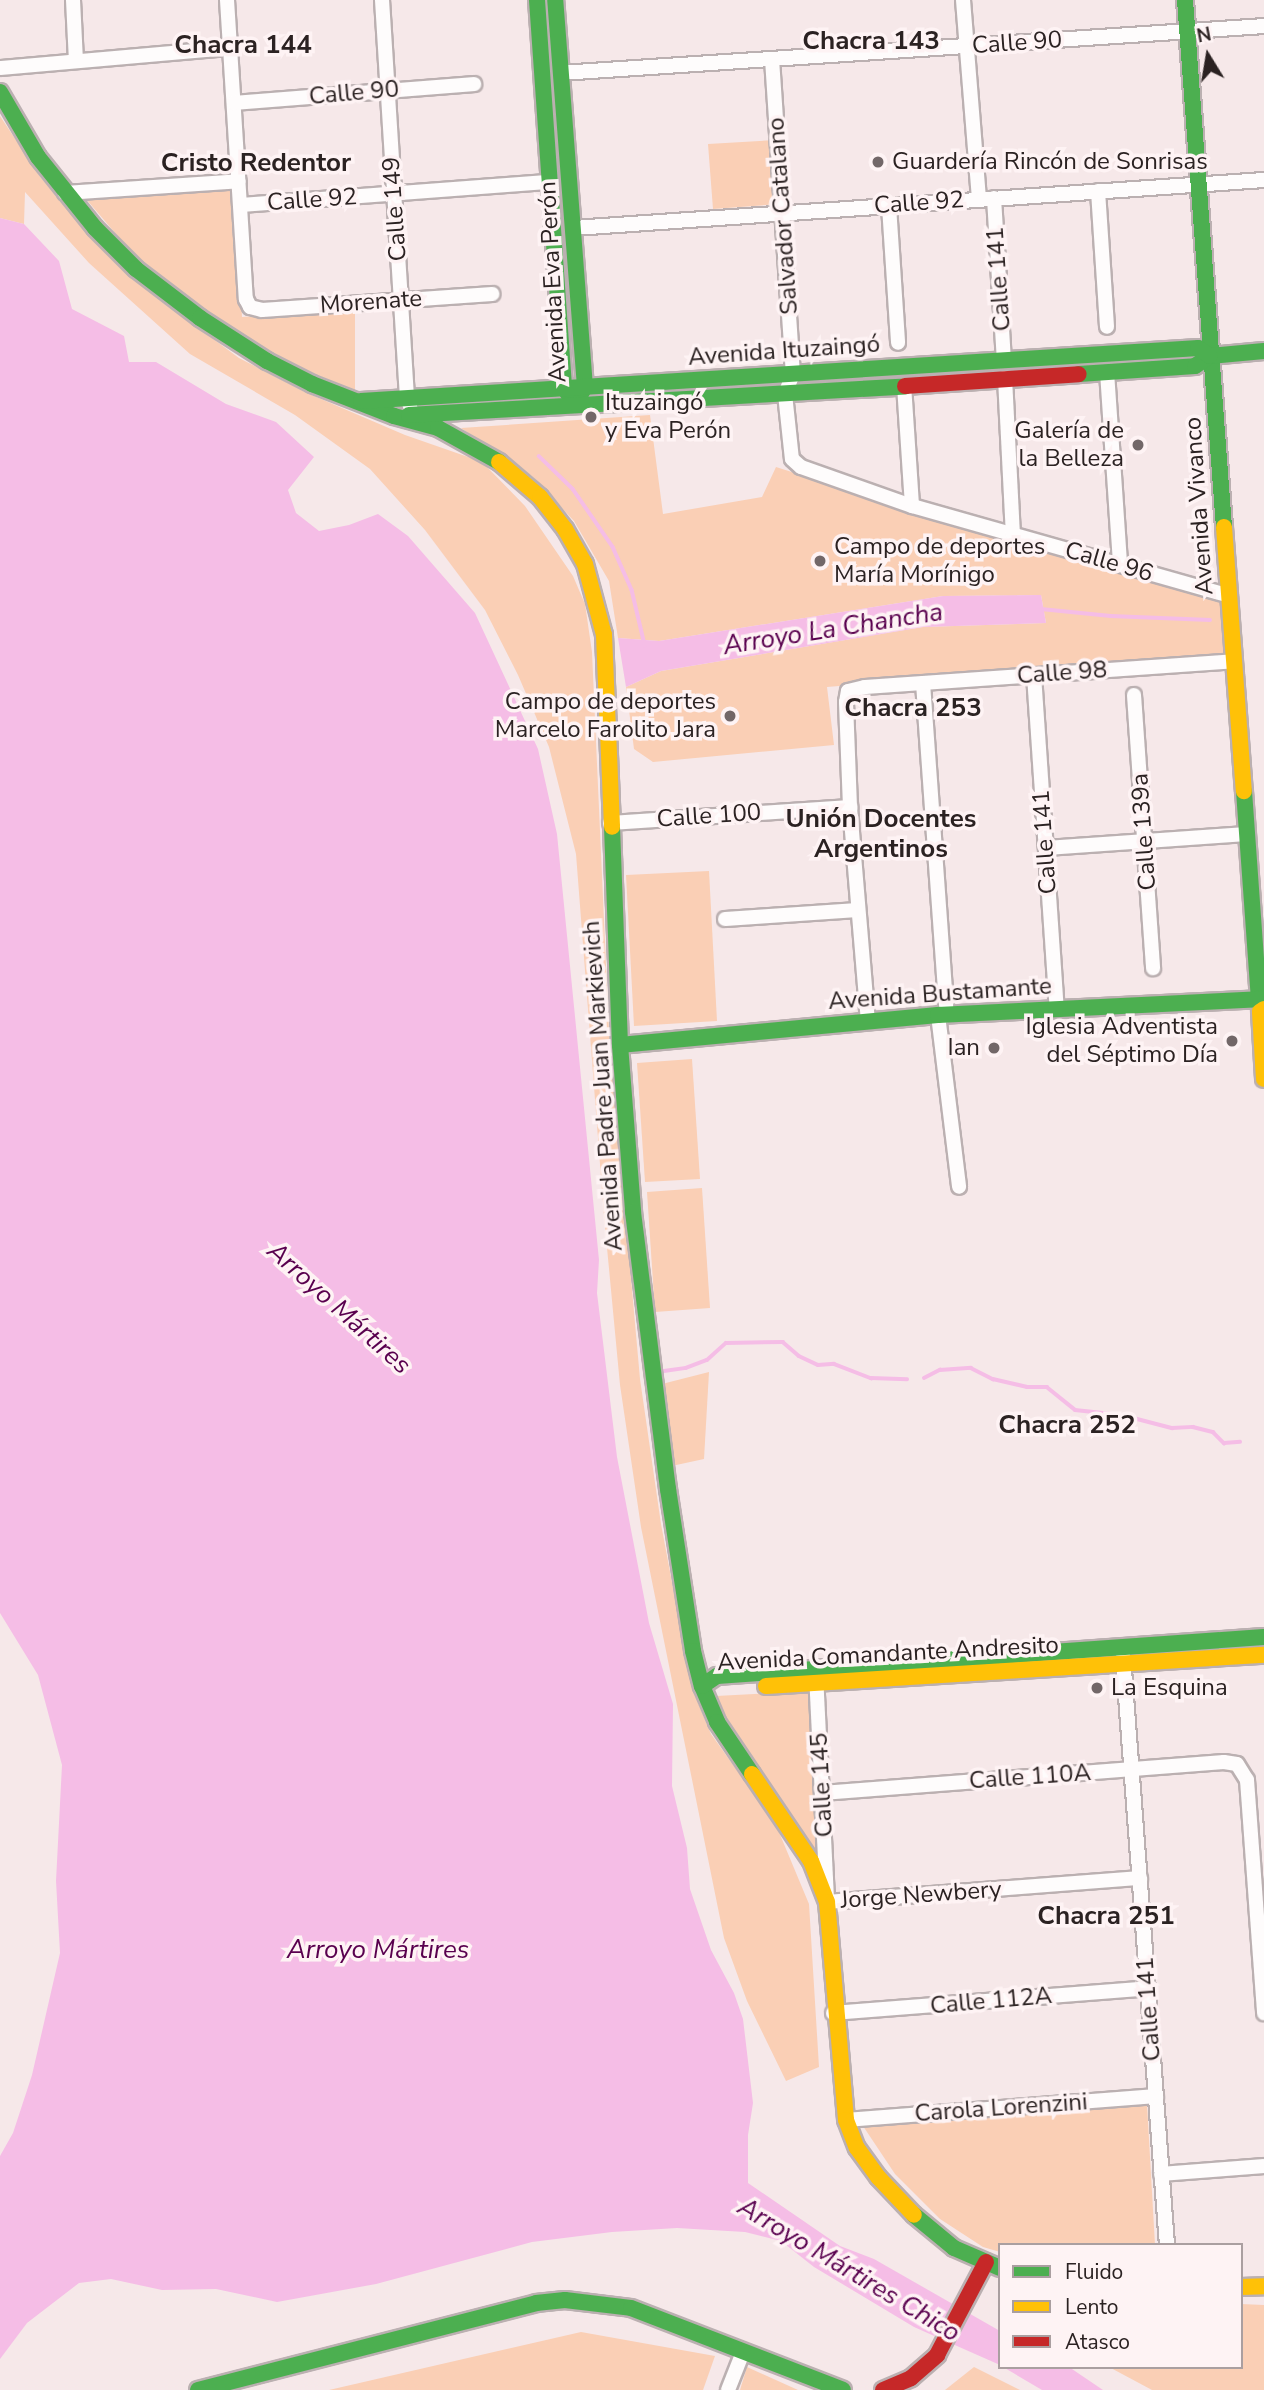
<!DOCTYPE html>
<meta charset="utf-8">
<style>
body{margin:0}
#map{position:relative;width:1264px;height:2390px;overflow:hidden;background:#f6e8e9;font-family:"Nunito Sans",sans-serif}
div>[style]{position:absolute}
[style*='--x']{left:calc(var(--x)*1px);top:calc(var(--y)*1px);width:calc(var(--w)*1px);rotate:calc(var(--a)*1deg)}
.green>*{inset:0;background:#facfb5}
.water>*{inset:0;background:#f5bde6}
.stream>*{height:3.5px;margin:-1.75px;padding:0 1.75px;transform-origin:1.75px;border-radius:1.75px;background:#f5bde6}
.roads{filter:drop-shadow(2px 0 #bbb0b1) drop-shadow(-2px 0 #bbb0b1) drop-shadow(0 2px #bbb0b1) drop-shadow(0 -2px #bbb0b1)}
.street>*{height:14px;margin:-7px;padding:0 7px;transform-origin:7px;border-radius:7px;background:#fefcfc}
.fast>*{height:16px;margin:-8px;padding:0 8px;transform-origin:8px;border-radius:8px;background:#4caf50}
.slow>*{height:16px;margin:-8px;padding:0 8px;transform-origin:8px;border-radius:8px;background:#ffc107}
.jam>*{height:16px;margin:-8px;padding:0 8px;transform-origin:8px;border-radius:8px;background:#c62828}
.dots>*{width:19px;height:19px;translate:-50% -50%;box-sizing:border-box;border:4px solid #fef3f4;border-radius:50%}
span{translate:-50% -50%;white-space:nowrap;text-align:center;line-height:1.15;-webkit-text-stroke:7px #fef3f4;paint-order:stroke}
.street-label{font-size:24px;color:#2b2222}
.poi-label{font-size:24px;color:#2b2222}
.left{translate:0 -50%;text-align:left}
.right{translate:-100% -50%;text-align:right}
.neighbourhood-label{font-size:26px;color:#2b2222;font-weight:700}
.water-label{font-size:26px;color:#59004e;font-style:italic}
.legend{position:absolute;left:998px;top:2243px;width:245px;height:126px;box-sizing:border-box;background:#fef3f4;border:2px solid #aa9fa0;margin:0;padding:9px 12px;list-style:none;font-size:21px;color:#2b2222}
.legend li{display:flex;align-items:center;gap:14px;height:35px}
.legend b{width:35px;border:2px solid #aa9fa0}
.north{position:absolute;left:1173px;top:21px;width:70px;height:70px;-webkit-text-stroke:5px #fef3f4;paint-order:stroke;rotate:349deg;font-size:19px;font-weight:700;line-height:28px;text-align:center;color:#2b2222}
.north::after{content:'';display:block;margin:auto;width:24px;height:32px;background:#2b2222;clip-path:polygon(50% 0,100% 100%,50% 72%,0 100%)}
</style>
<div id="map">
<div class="green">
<i style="clip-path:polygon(0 116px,41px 178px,106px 249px,170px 307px,239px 358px,307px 393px,405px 435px,471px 458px,487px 467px,525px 506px,573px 576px,585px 604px,592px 652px,609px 1032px,640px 1379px,661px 1524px,686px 1657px,698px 1703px,711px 1734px,776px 1825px,809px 1904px,819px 2067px,786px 2081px,747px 2001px,724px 1938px,641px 1527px,620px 1385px,604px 1216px,576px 854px,549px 747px,518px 675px,485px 610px,425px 530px,370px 469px,295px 415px,190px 354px,89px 263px,25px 192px,24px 224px,0 218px)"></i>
<i style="clip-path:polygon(775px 140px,779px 204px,713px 209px,708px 144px)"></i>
<i style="clip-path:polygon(236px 188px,242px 317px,355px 309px,355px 393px,258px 350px,188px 302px,134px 255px,86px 199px)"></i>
<i style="clip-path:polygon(650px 415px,663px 514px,762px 497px,776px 467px,965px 527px,1222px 598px,1224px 654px,827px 687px,834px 745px,653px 762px,634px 749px,626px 687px,661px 671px,923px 627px,1046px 623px,1041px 595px,943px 596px,659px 641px,618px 638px,609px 581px,574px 521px,533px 477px,461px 428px)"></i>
<i style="clip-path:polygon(709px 871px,717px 1021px,634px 1026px,626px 875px)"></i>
<i style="clip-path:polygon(692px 1059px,700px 1179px,645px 1182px,637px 1063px)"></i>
<i style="clip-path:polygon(702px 1188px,710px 1308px,655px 1312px,647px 1192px)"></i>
<i style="clip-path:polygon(709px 1372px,704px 1459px,667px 1467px,658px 1385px)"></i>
<i style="clip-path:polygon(812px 1691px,822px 1877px,722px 1717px,716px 1696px)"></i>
<i style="clip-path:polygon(1147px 2104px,1155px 2245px,1000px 2245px,1000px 2252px,983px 2247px,940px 2219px,895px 2174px,863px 2126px)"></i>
<i style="clip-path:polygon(1241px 2304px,1264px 2305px,1264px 2390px,1152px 2390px,1109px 2367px,1241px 2367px)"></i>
<i style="clip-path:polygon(581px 2332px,715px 2356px,703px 2390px,329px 2390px)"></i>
<i style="clip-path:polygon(747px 2367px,798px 2390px,740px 2390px)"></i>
<i style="clip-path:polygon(974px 2367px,1020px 2390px,945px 2390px)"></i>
</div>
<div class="water">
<i style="clip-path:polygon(0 218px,24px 224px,59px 261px,72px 309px,124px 336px,129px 362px,156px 362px,226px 404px,276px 422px,314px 457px,288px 490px,296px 513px,319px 531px,349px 525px,378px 514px,408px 536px,475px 613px,538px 749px,557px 834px,599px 1260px,597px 1293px,617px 1457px,649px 1623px,673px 1704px,672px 1786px,687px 1848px,690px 1889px,711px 1950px,734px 1993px,743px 2019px,753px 2103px,748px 2135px,748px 2183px,840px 2246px,874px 2259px,1000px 2331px,1000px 2365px,914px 2327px,814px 2267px,781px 2241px,745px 2232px,677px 2228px,612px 2232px,532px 2242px,376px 2284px,277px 2302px,216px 2289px,162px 2290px,111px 2279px,79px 2283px,27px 2323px,0 2359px,0 2156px,13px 2133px,32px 2075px,60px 1953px,56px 1881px,62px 1765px,38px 1675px,0 1613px)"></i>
<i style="clip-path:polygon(1041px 595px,1046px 623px,923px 627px,661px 671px,626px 687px,618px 638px,659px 641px,943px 596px)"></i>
<i style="clip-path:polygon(1003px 2367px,1069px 2367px,1103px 2390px,1042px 2390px)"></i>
</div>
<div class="stream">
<i style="--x:539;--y:456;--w:47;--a:44.1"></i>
<i style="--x:573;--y:489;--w:70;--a:55.4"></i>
<i style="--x:613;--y:547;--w:47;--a:66.2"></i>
<i style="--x:632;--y:590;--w:57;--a:76.7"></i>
<i style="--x:1041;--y:609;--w:70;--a:5.7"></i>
<i style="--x:1111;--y:616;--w:99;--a:2.3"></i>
<i style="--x:664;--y:1371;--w:22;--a:-8"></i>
<i style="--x:686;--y:1368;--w:22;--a:-21"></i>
<i style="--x:707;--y:1360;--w:25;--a:-42"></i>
<i style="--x:726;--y:1343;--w:57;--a:-1"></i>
<i style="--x:783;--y:1342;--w:21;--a:41"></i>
<i style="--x:799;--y:1356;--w:21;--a:25"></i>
<i style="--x:818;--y:1365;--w:16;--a:-4"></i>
<i style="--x:834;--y:1364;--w:40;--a:21"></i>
<i style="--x:871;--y:1378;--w:36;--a:2"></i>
<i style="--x:924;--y:1378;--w:18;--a:-27"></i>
<i style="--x:940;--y:1370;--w:31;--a:-4"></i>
<i style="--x:971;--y:1368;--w:25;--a:27"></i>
<i style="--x:993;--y:1379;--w:35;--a:13"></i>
<i style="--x:1027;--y:1387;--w:20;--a:0"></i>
<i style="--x:1047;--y:1387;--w:36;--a:39"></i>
<i style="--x:1075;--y:1410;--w:47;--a:6.1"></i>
<i style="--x:1122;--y:1415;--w:52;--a:14.6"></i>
<i style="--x:1172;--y:1428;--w:21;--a:-3"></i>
<i style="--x:1193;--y:1427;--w:21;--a:14"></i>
<i style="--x:1213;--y:1432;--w:16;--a:45"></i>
<i style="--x:1224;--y:1443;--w:16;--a:-4"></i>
</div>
<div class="roads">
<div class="street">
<i style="--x:73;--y:0;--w:61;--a:87.2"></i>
<i style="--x:227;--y:0;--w:300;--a:86.4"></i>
<i style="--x:246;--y:299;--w:9;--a:63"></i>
<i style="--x:250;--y:307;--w:12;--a:14"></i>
<i style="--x:262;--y:310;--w:231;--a:-4"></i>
<i style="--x:382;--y:0;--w:399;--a:86.4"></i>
<i style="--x:407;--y:398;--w:9;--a:69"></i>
<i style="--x:963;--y:0;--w:200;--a:85.4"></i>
<i style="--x:772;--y:59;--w:316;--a:86.2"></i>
<i style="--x:793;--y:374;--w:22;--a:112"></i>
<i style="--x:785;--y:394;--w:65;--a:83.9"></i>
<i style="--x:792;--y:459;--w:12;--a:42"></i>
<i style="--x:801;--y:467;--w:118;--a:19.4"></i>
<i style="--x:912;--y:506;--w:330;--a:15.8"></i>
<i style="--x:0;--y:68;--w:231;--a:-5"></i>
<i style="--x:561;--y:73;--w:705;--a:-3.82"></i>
<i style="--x:234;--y:103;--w:241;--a:-4.5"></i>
<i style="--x:1098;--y:191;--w:136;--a:86.2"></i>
<i style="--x:65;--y:193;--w:174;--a:-3.9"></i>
<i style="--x:994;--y:198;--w:162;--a:86.5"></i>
<i style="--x:241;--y:205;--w:310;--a:-4.3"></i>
<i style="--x:889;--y:206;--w:137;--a:86.2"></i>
<i style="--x:574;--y:228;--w:692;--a:-3.98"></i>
<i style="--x:1107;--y:372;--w:192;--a:86.1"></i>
<i style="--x:1005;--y:378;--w:156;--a:87.1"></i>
<i style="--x:904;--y:385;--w:121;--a:86.2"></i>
<i style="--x:1034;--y:675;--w:335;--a:86.1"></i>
<i style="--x:923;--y:683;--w:333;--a:85.9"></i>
<i style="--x:1134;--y:695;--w:274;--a:86"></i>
<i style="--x:610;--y:823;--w:241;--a:-3.8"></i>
<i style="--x:1046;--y:848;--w:201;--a:-4"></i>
<i style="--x:725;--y:919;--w:133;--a:-3.9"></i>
<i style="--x:938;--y:1015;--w:173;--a:83"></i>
<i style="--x:868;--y:1022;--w:216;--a:-94.8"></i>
<i style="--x:850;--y:807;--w:105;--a:-92.2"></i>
<i style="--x:846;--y:702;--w:11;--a:-80"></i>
<i style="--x:848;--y:691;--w:17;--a:-13"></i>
<i style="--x:865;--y:687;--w:370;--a:-4"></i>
<i style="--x:1123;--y:1656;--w:591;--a:85.73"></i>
<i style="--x:816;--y:1674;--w:228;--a:87.2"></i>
<i style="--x:827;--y:1902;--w:314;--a:-4.4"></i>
<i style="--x:822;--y:1793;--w:403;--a:-4.4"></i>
<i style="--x:1224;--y:1762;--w:13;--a:9"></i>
<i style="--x:1237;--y:1764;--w:19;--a:58"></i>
<i style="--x:1247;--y:1780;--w:234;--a:85.8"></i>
<i style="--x:833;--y:2013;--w:316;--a:-4.5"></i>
<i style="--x:846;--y:2120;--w:311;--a:-4.4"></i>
<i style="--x:1161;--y:2174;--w:103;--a:-4.4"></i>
<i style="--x:728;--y:2390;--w:41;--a:-68.5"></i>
</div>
<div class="fast">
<i style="--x:537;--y:0;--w:389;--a:86"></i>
<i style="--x:564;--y:388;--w:19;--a:55"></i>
<i style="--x:575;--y:404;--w:20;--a:-60"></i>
<i style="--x:585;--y:387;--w:388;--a:-94.4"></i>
<i style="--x:1185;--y:0;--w:528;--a:85.77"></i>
<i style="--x:0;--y:92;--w:75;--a:59.7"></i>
<i style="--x:38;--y:157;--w:91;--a:51.2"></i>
<i style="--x:95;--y:228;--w:58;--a:45"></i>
<i style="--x:136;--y:269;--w:81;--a:37.4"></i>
<i style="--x:200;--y:318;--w:80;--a:32.7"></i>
<i style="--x:267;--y:361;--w:51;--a:27.1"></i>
<i style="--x:312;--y:384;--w:88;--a:21.3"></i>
<i style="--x:394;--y:416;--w:46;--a:15.3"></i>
<i style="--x:438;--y:428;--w:70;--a:29.1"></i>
<i style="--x:1079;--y:374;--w:116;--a:-3.9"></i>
<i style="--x:1195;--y:366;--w:18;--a:-34"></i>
<i style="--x:1210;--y:356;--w:54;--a:-5.3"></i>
<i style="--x:361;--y:401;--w:839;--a:-3.62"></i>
<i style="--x:1198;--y:348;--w:14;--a:34"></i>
<i style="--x:409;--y:415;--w:497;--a:-3.3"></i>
<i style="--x:1244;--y:791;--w:208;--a:85.9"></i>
<i style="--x:1259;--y:998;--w:9;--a:58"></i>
<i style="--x:612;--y:827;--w:218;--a:87.9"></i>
<i style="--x:620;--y:1045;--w:168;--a:85.5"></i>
<i style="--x:633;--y:1212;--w:279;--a:82.8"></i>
<i style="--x:668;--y:1489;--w:164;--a:81.2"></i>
<i style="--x:693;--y:1651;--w:36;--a:76"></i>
<i style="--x:702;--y:1686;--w:39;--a:67"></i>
<i style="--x:717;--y:1722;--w:63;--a:56.1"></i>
<i style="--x:620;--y:1045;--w:319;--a:-5.4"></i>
<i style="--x:938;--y:1015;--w:326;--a:-2.8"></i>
<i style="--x:702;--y:1686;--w:18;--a:-34"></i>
<i style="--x:717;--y:1676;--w:548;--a:-4.08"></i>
<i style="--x:914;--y:2215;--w:52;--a:39.5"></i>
<i style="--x:954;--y:2248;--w:50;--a:23.5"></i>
<i style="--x:198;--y:2390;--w:349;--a:-14.4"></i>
<i style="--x:536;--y:2303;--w:29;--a:-6"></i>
<i style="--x:565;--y:2300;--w:66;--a:6.9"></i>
<i style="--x:631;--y:2308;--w:227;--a:21.1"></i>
</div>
<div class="slow">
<i style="--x:499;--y:462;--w:54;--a:40.5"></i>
<i style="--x:540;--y:497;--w:41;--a:52"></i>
<i style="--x:565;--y:529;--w:40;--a:60.3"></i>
<i style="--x:585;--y:564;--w:73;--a:75"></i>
<i style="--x:604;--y:635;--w:192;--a:87.6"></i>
<i style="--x:1224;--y:527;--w:265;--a:85.7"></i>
<i style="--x:1264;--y:1009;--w:5;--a:143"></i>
<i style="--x:1260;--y:1012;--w:67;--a:86.6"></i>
<i style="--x:766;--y:1686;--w:499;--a:-3.6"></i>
<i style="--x:752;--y:1774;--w:105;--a:55.9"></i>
<i style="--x:811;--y:1861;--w:44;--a:68.7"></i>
<i style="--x:827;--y:1902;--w:219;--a:85"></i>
<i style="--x:846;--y:2120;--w:30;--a:69"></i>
<i style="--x:857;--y:2148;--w:36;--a:54"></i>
<i style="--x:878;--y:2177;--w:52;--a:46.5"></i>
<i style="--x:1241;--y:2287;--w:23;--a:-2"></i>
</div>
<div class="jam">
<i style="--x:905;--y:386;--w:174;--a:-3.9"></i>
<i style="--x:883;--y:2390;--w:30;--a:-23"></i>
<i style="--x:911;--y:2378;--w:35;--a:-41"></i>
<i style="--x:937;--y:2355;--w:105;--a:-62.2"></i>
</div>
</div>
<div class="dots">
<i style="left:878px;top:162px;background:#726768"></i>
<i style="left:591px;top:417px;background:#726768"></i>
<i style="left:1138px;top:445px;background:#726768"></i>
<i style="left:820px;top:561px;background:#726768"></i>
<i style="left:730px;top:716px;background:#726768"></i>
<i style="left:1232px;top:1041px;background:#726768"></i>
<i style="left:994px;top:1048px;background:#726768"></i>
<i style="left:1097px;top:1688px;background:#726768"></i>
</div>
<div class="street-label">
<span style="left:1017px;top:43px;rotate:-4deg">Calle 90</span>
<span style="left:354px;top:93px;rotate:-5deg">Calle 90</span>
<span style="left:312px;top:200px;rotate:-4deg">Calle 92</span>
<span style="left:919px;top:203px;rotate:-4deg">Calle 92</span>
<span style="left:395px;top:209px;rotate:-94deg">Calle 149</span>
<span style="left:783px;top:216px;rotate:-94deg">Salvador Catalano</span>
<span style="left:999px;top:279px;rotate:-94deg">Calle 141</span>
<span style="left:553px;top:282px;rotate:-93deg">Avenida Eva Perón</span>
<span style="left:371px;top:302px;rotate:-4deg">Morenate</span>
<span style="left:784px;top:351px;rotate:-4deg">Avenida Ituzaingó</span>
<span style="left:1199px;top:506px;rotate:-94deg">Avenida Vivanco</span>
<span style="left:1109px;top:562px;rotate:16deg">Calle 96</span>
<span style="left:1062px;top:673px;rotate:-4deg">Calle 98</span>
<span style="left:709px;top:816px;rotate:-4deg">Calle 100</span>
<span style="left:1144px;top:832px;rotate:-94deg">Calle 139a</span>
<span style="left:1045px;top:842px;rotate:-94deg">Calle 141</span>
<span style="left:940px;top:994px;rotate:-4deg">Avenida Bustamante</span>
<span style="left:603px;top:1086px;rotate:-94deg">Avenida Padre Juan Markievich</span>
<span style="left:888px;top:1654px;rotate:-3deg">Avenida Comandante Andresito</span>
<span style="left:1030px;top:1777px;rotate:-4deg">Calle 110A</span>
<span style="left:822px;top:1785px;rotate:-93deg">Calle 145</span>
<span style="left:921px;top:1895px;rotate:-4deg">Jorge Newbery</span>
<span style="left:991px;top:2001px;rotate:-5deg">Calle 112A</span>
<span style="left:1149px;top:2009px;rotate:-94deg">Calle 141</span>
<span style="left:1001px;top:2108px;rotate:-4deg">Carola Lorenzini</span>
</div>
<div class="poi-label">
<span class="left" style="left:892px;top:162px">Guardería Rincón de Sonrisas</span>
<span class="left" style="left:605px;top:417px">Ituzaingó<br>y Eva Perón</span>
<span class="right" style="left:1124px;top:445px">Galería de<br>la Belleza</span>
<span class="left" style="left:834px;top:561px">Campo de deportes<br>María Morínigo</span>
<span class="right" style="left:716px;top:716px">Campo de deportes<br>Marcelo Farolito Jara</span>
<span class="right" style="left:1218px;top:1041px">Iglesia Adventista<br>del Séptimo Día</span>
<span class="right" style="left:980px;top:1048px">Ian</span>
<span class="left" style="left:1111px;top:1688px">La Esquina</span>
</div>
<div class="neighbourhood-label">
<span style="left:871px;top:41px">Chacra 143</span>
<span style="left:243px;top:45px">Chacra 144</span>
<span style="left:256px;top:163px">Cristo Redentor</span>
<span style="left:913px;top:708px">Chacra 253</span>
<span style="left:881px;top:834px">Unión Docentes<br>Argentinos</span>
<span style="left:1067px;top:1425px">Chacra 252</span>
<span style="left:1106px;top:1916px">Chacra 251</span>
</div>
<div class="water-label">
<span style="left:833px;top:629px;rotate:-9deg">Arroyo La Chancha</span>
<span style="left:339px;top:1308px;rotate:42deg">Arroyo Mártires</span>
<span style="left:378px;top:1950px">Arroyo Mártires</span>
<span style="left:849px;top:2270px;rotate:31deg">Arroyo Mártires Chico</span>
</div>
<ul class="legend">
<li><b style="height:9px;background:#4caf50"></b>Fluido</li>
<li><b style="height:9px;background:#ffc107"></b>Lento</li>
<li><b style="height:9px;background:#c62828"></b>Atasco</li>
</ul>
<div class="north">N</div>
</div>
